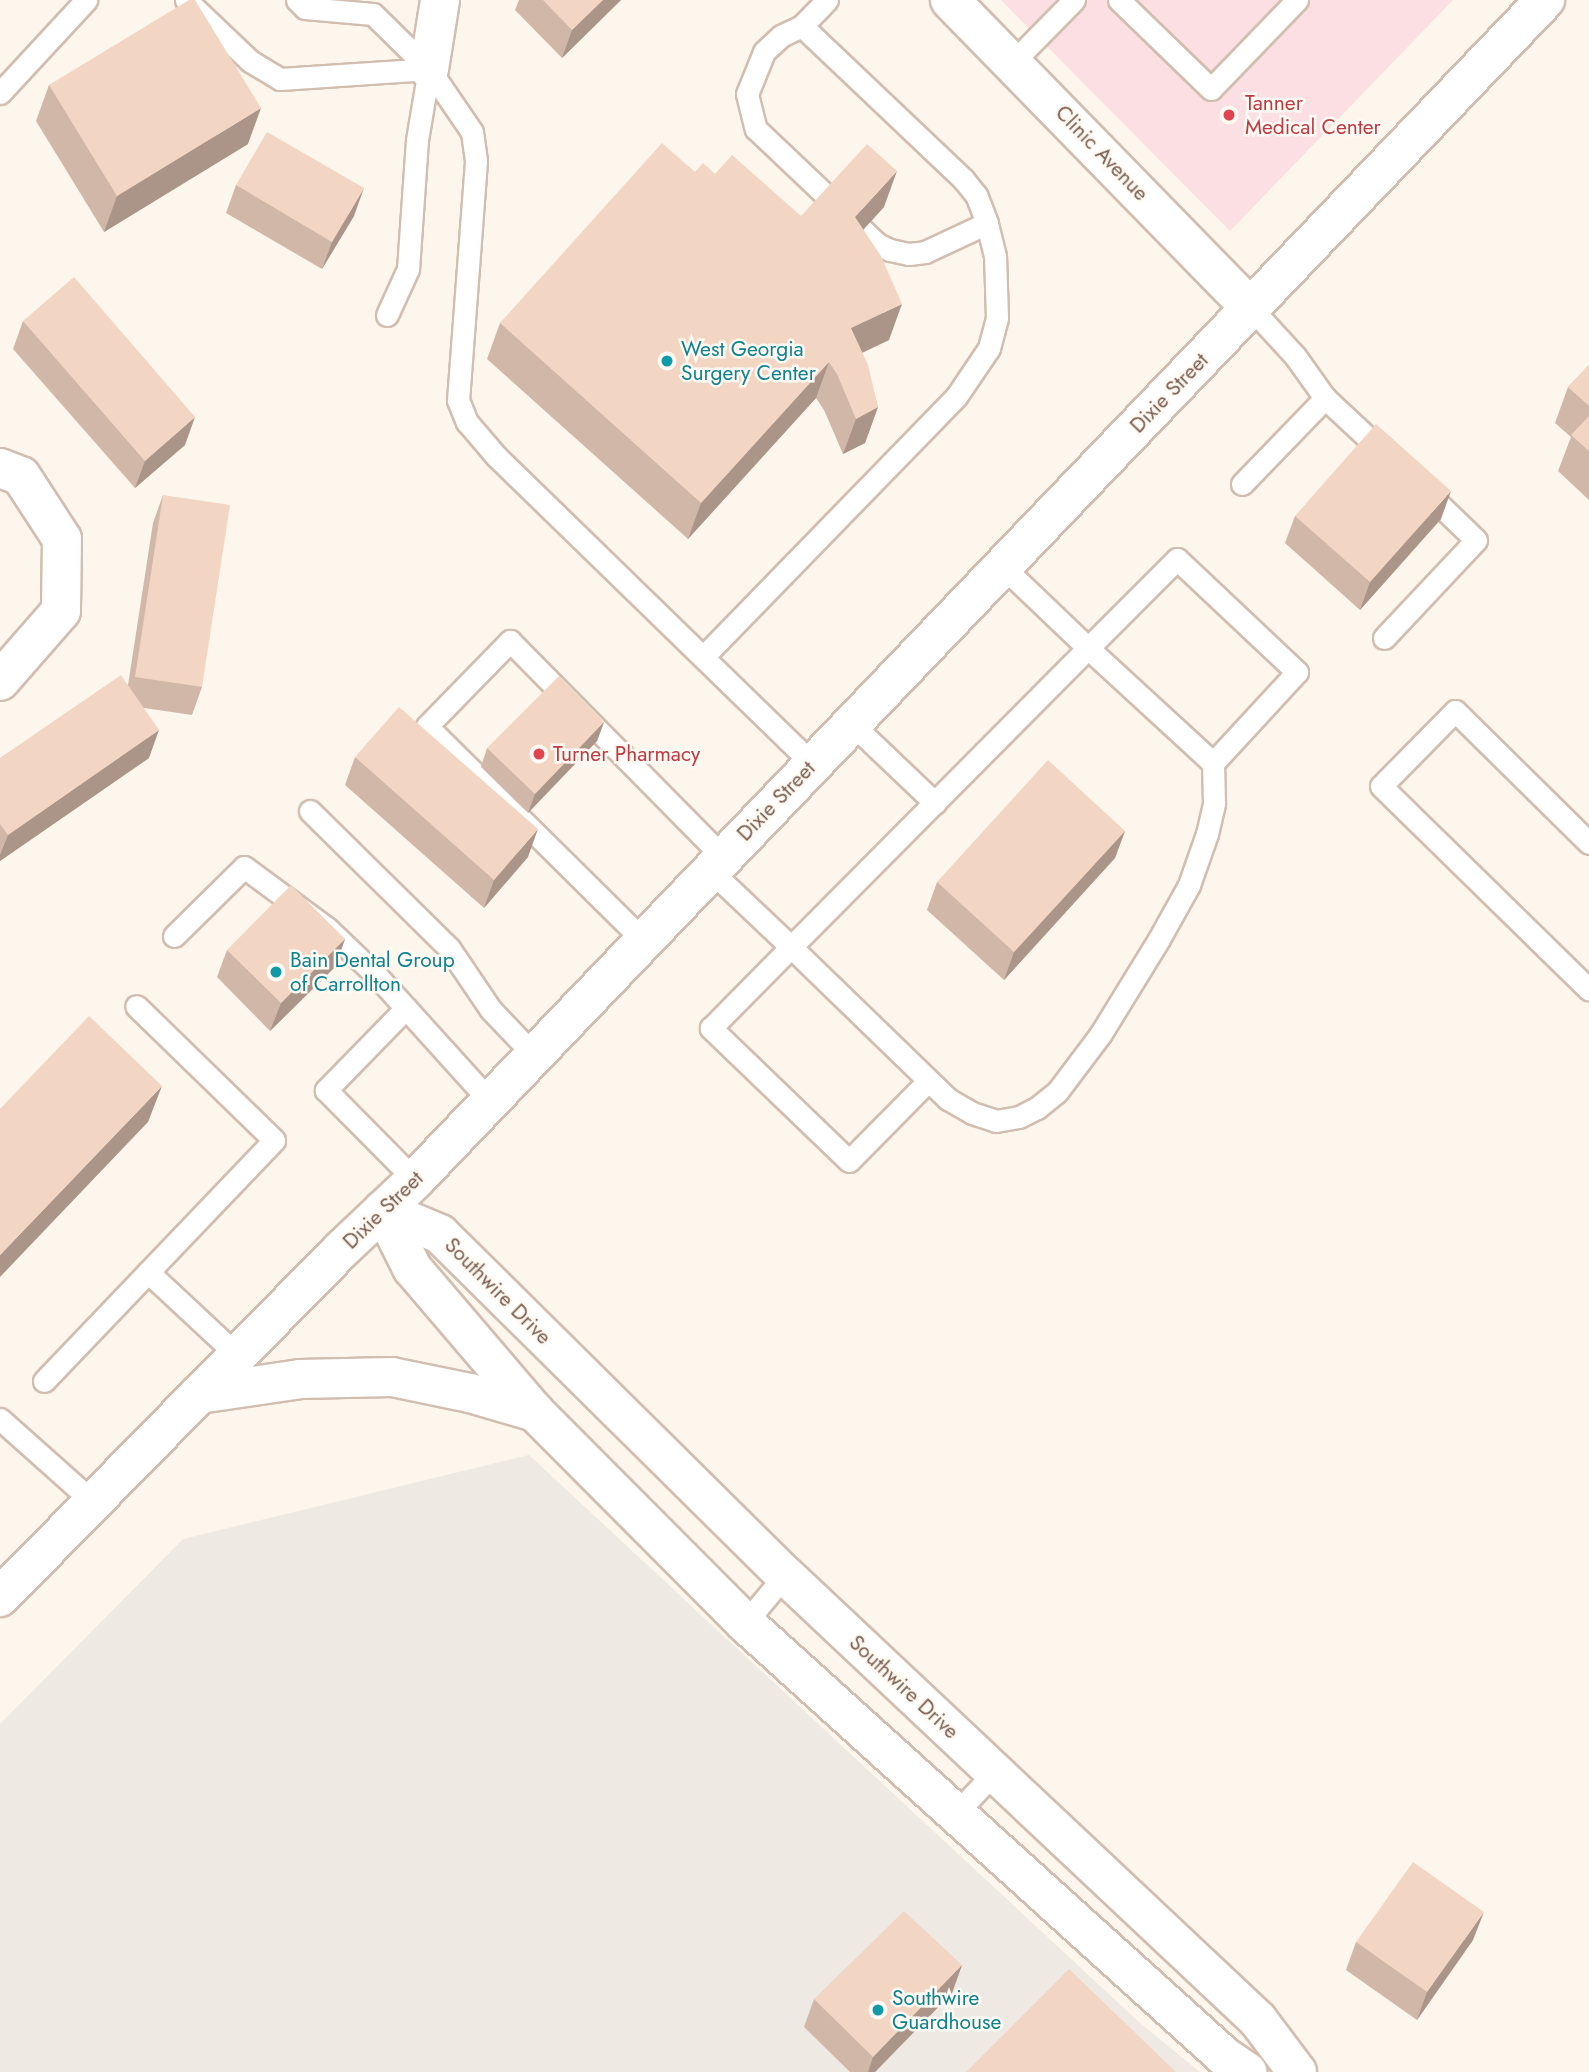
<!DOCTYPE html>
<style>
body{margin:0}
#map{position:relative;width:1589px;height:2072px;overflow:hidden;background:#fdf6ec;font-family:Jost,sans-serif}
div>[style]{position:absolute}
[style*='--x']{left:calc(var(--x)*1px);top:calc(var(--y)*1px);width:calc(var(--w)*1px);rotate:calc(var(--a)*1deg)}
.industrial>*{inset:0;background:#efe9e4}
.medical>*{inset:0;background:#fbdfe3}
.roads{filter:drop-shadow(2px 0 #d1beb0) drop-shadow(-2px 0 #d1beb0) drop-shadow(0 2px #d1beb0) drop-shadow(0 -2px #d1beb0)}
.service>*{height:21px;margin:-10.5px;padding:0 10.5px;transform-origin:10.5px;border-radius:10.5px;background:#fff}
.minor>*{height:38px;margin:-19px;padding:0 19px;transform-origin:19px;border-radius:19px;background:#fff}
.tertiary>*{height:38px;margin:-19px;padding:0 19px;transform-origin:19px;border-radius:19px;background:#fff}
.wall>*{inset:0;background:#d1b7a8}
.shaded-wall>*{inset:0;background:#aa9588}
.building>*{inset:0;background:#f3d5c3}
.dots>*{width:19px;height:19px;translate:-50% -50%;box-sizing:border-box;border:4px solid #fffaf3;border-radius:50%}
span{translate:-50% -50%;white-space:nowrap;text-align:center;line-height:1.15;-webkit-text-stroke:5px #fffaf3;paint-order:stroke}
.health-label{font-size:21px;color:#be3a42}
.left{translate:0 -50%;text-align:left}
.street-label{font-size:21px;color:#7a5c4d}
.culture-label{font-size:21px;color:#0d838f}
</style>
<div id="map">
<div class="industrial">
<i style="clip-path:polygon(529px 1455px,1140px 2023px,1200px 2072px,0 2072px,0 1724px,183px 1539px)"></i>
</div>
<div class="medical">
<i style="clip-path:polygon(1001px 0,1453px 0,1230px 231px)"></i>
</div>
<div class="roads">
<div class="service">
<i style="--x:186;--y:0;--w:88;--a:43.6"></i>
<i style="--x:250;--y:61;--w:35;--a:31"></i>
<i style="--x:280;--y:79;--w:149;--a:-3.8"></i>
<i style="--x:297;--y:0;--w:11;--a:45"></i>
<i style="--x:305;--y:8;--w:68;--a:5"></i>
<i style="--x:373;--y:14;--w:78;--a:44.5"></i>
<i style="--x:429;--y:69;--w:76;--a:55.7"></i>
<i style="--x:472;--y:132;--w:29;--a:82"></i>
<i style="--x:476;--y:161;--w:240;--a:94.3"></i>
<i style="--x:458;--y:400;--w:24;--a:68"></i>
<i style="--x:467;--y:422;--w:45;--a:49.5"></i>
<i style="--x:496;--y:456;--w:441;--a:44.2"></i>
<i style="--x:827;--y:0;--w:36;--a:134"></i>
<i style="--x:802;--y:26;--w:23;--a:155"></i>
<i style="--x:781;--y:36;--w:23;--a:137"></i>
<i style="--x:764;--y:52;--w:45;--a:112"></i>
<i style="--x:747;--y:94;--w:36;--a:76"></i>
<i style="--x:756;--y:129;--w:167;--a:43.5"></i>
<i style="--x:877;--y:244;--w:14;--a:25"></i>
<i style="--x:890;--y:250;--w:19;--a:12"></i>
<i style="--x:909;--y:254;--w:16;--a:-7"></i>
<i style="--x:925;--y:252;--w:68;--a:-25.1"></i>
<i style="--x:1119;--y:0;--w:128;--a:44.1"></i>
<i style="--x:1211;--y:89;--w:124;--a:-46"></i>
<i style="--x:1013;--y:62;--w:87;--a:-45.5"></i>
<i style="--x:0;--y:93;--w:127;--a:-47.2"></i>
<i style="--x:387;--y:315;--w:51;--a:-65.5"></i>
<i style="--x:408;--y:269;--w:129;--a:-86"></i>
<i style="--x:417;--y:140;--w:72;--a:-80.4"></i>
<i style="--x:1325;--y:398;--w:82;--a:43"></i>
<i style="--x:1242;--y:484;--w:120;--a:-46"></i>
<i style="--x:1325;--y:398;--w:52;--a:-125.5"></i>
<i style="--x:1295;--y:356;--w:65;--a:-132.5"></i>
<i style="--x:1384;--y:638;--w:134;--a:-46.8"></i>
<i style="--x:1476;--y:540;--w:72;--a:-136.1"></i>
<i style="--x:703;--y:657;--w:363;--a:-45.8"></i>
<i style="--x:956;--y:397;--w:59;--a:-56"></i>
<i style="--x:989;--y:348;--w:31;--a:-75"></i>
<i style="--x:997;--y:318;--w:62;--a:-91.8"></i>
<i style="--x:995;--y:256;--w:34;--a:-104"></i>
<i style="--x:987;--y:223;--w:30;--a:-111"></i>
<i style="--x:976;--y:195;--w:21;--a:-129"></i>
<i style="--x:963;--y:179;--w:222;--a:-136.5"></i>
<i style="--x:851;--y:723;--w:116;--a:43.6"></i>
<i style="--x:310;--y:811;--w:195;--a:44.6"></i>
<i style="--x:449;--y:948;--w:75;--a:55.9"></i>
<i style="--x:491;--y:1010;--w:62;--a:46.3"></i>
<i style="--x:1589;--y:843;--w:188;--a:-135.4"></i>
<i style="--x:1455;--y:711;--w:105;--a:134.6"></i>
<i style="--x:1381;--y:786;--w:291;--a:44.4"></i>
<i style="--x:710;--y:870;--w:112;--a:43.5"></i>
<i style="--x:791;--y:947;--w:421;--a:-45.2"></i>
<i style="--x:1088;--y:648;--w:120;--a:-136.3"></i>
<i style="--x:174;--y:936;--w:98;--a:-44.6"></i>
<i style="--x:244;--y:867;--w:104;--a:36.4"></i>
<i style="--x:328;--y:929;--w:66;--a:43.8"></i>
<i style="--x:376;--y:975;--w:170;--a:47.9"></i>
<i style="--x:643;--y:940;--w:304;--a:-135.3"></i>
<i style="--x:427;--y:726;--w:119;--a:-45.7"></i>
<i style="--x:510;--y:641;--w:303;--a:45.4"></i>
<i style="--x:406;--y:1008;--w:115;--a:134.3"></i>
<i style="--x:326;--y:1090;--w:127;--a:45.3"></i>
<i style="--x:928;--y:1081;--w:112;--a:134.6"></i>
<i style="--x:849;--y:1161;--w:192;--a:-136.1"></i>
<i style="--x:711;--y:1028;--w:114;--a:-45.4"></i>
<i style="--x:791;--y:947;--w:219;--a:44.1"></i>
<i style="--x:948;--y:1099;--w:28;--a:30"></i>
<i style="--x:972;--y:1113;--w:25;--a:18"></i>
<i style="--x:996;--y:1121;--w:23;--a:-10"></i>
<i style="--x:1019;--y:1117;--w:20;--a:-27"></i>
<i style="--x:1037;--y:1108;--w:26;--a:-39"></i>
<i style="--x:1057;--y:1092;--w:71;--a:-53"></i>
<i style="--x:1100;--y:1035;--w:113;--a:-58.4"></i>
<i style="--x:1159;--y:939;--w:62;--a:-60.9"></i>
<i style="--x:1189;--y:885;--w:54;--a:-70.6"></i>
<i style="--x:1207;--y:834;--w:32;--a:-77"></i>
<i style="--x:1214;--y:803;--w:40;--a:-91.4"></i>
<i style="--x:1213;--y:763;--w:170;--a:-137.4"></i>
<i style="--x:1088;--y:648;--w:126;--a:-45"></i>
<i style="--x:1177;--y:559;--w:165;--a:43.3"></i>
<i style="--x:1297;--y:672;--w:124;--a:132.7"></i>
<i style="--x:148;--y:1272;--w:123;--a:43"></i>
<i style="--x:44;--y:1381;--w:333;--a:-46.3"></i>
<i style="--x:274;--y:1140;--w:192;--a:-135.8"></i>
<i style="--x:0;--y:1419;--w:125;--a:41.7"></i>
<i style="--x:745;--y:1623;--w:62;--a:-50.2"></i>
<i style="--x:956;--y:1813;--w:57;--a:-46.4"></i>
</div>
<div class="minor">
<i style="--x:429;--y:69;--w:70;--a:-80.9"></i>
<i style="--x:0;--y:468;--w:22;--a:21"></i>
<i style="--x:21;--y:476;--w:75;--a:56.9"></i>
<i style="--x:62;--y:539;--w:72;--a:90.8"></i>
<i style="--x:61;--y:611;--w:93;--a:131.1"></i>
<i style="--x:383;--y:1210;--w:62;--a:22.8"></i>
<i style="--x:440;--y:1234;--w:485;--a:44.7"></i>
<i style="--x:785;--y:1575;--w:649;--a:43.25"></i>
<i style="--x:1258;--y:2020;--w:65;--a:53.1"></i>
<i style="--x:383;--y:1210;--w:65;--a:63.4"></i>
<i style="--x:412;--y:1268;--w:189;--a:49.5"></i>
<i style="--x:535;--y:1412;--w:298;--a:45.1"></i>
<i style="--x:745;--y:1623;--w:647;--a:42.12"></i>
<i style="--x:1225;--y:2057;--w:27;--a:34"></i>
</div>
<div class="tertiary">
<i style="--x:950;--y:0;--w:431;--a:45.7"></i>
<i style="--x:199;--y:1394;--w:102;--a:-8.4"></i>
<i style="--x:300;--y:1379;--w:92;--a:-1.2"></i>
<i style="--x:392;--y:1377;--w:80;--a:11.6"></i>
<i style="--x:470;--y:1393;--w:68;--a:16.3"></i>
<i style="--x:0;--y:1597;--w:487;--a:-45.5"></i>
<i style="--x:341;--y:1250;--w:102;--a:-43.4"></i>
<i style="--x:415;--y:1180;--w:1634;--a:-46.24"></i>
</div>
</div>
<div class="wall">
<i style="clip-path:polygon(519px 0,621px 0,562px 58px,515px 10px)"></i>
<i style="clip-path:polygon(49px 85px,248px 144px,104px 232px,36px 121px)"></i>
<i style="clip-path:polygon(695px 172px,715px 174px,801px 216px,884px 207px,863px 230px,889px 340px,862px 353px,878px 407px,865px 443px,843px 454px,824px 410px,816px 398px,688px 539px,487px 359px,500px 323px)"></i>
<i style="clip-path:polygon(236px 185px,354px 216px,322px 269px,226px 213px)"></i>
<i style="clip-path:polygon(23px 321px,185px 445px,135px 488px,13px 349px)"></i>
<i style="clip-path:polygon(1589px 365px,1589px 500px,1558px 471px,1571px 437px,1555px 423px,1568px 387px)"></i>
<i style="clip-path:polygon(163px 495px,202px 687px,192px 715px,144px 708px,149px 758px,0 861px,0 758px,128px 685px,153px 523px)"></i>
<i style="clip-path:polygon(1295px 516px,1441px 519px,1360px 610px,1285px 543px)"></i>
<i style="clip-path:polygon(604px 722px,597px 741px,528px 813px,481px 767px,487px 748px)"></i>
<i style="clip-path:polygon(355px 757px,528px 857px,484px 908px,345px 785px)"></i>
<i style="clip-path:polygon(1125px 831px,1115px 858px,1004px 980px,927px 910px,937px 882px)"></i>
<i style="clip-path:polygon(345px 939px,335px 967px,270px 1031px,217px 977px,227px 950px)"></i>
<i style="clip-path:polygon(1473px 1940px,1417px 2020px,1346px 1970px,1356px 1942px)"></i>
<i style="clip-path:polygon(962px 1965px,952px 1993px,875px 2072px,850px 2072px,804px 2027px,814px 1999px)"></i>
</div>
<div class="shaded-wall">
<i style="clip-path:polygon(603px 0,621px 0,562px 58px,572px 30px)"></i>
<i style="clip-path:polygon(261px 108px,248px 144px,104px 232px,117px 196px)"></i>
<i style="clip-path:polygon(897px 171px,884px 207px,842px 253px,855px 217px)"></i>
<i style="clip-path:polygon(364px 188px,354px 216px,322px 269px,332px 242px)"></i>
<i style="clip-path:polygon(902px 304px,889px 340px,838px 364px,851px 328px)"></i>
<i style="clip-path:polygon(829px 362px,816px 398px,688px 539px,701px 503px)"></i>
<i style="clip-path:polygon(878px 407px,865px 443px,843px 454px,856px 419px)"></i>
<i style="clip-path:polygon(195px 417px,185px 445px,135px 488px,145px 461px)"></i>
<i style="clip-path:polygon(1451px 491px,1441px 519px,1360px 610px,1370px 582px)"></i>
<i style="clip-path:polygon(604px 722px,597px 741px,528px 813px,535px 794px)"></i>
<i style="clip-path:polygon(159px 730px,149px 758px,0 861px,0 855px,8px 835px)"></i>
<i style="clip-path:polygon(538px 829px,528px 857px,484px 908px,494px 880px)"></i>
<i style="clip-path:polygon(1125px 831px,1115px 858px,1004px 980px,1014px 952px)"></i>
<i style="clip-path:polygon(345px 939px,335px 967px,270px 1031px,281px 1003px)"></i>
<i style="clip-path:polygon(162px 1086px,148px 1122px,0 1277px,0 1255px)"></i>
<i style="clip-path:polygon(1484px 1912px,1473px 1940px,1417px 2020px,1427px 1992px)"></i>
<i style="clip-path:polygon(962px 1965px,952px 1993px,875px 2072px,868px 2072px,873px 2057px)"></i>
</div>
<div class="building">
<i style="clip-path:polygon(189px 0,195px 0,261px 108px,117px 196px,49px 85px)"></i>
<i style="clip-path:polygon(543px 0,603px 0,572px 30px)"></i>
<i style="clip-path:polygon(267px 132px,364px 188px,332px 242px,236px 185px)"></i>
<i style="clip-path:polygon(662px 143px,695px 172px,703px 163px,715px 174px,732px 155px,801px 216px,867px 144px,897px 171px,855px 217px,881px 256px,902px 304px,851px 328px,868px 365px,878px 407px,856px 419px,837px 374px,829px 362px,701px 503px,500px 323px)"></i>
<i style="clip-path:polygon(74px 277px,195px 417px,145px 461px,23px 321px)"></i>
<i style="clip-path:polygon(1589px 365px,1589px 406px,1568px 387px)"></i>
<i style="clip-path:polygon(1589px 416px,1589px 451px,1571px 435px)"></i>
<i style="clip-path:polygon(1376px 424px,1451px 491px,1370px 582px,1295px 516px)"></i>
<i style="clip-path:polygon(163px 495px,230px 505px,202px 687px,135px 677px)"></i>
<i style="clip-path:polygon(121px 675px,159px 730px,8px 835px,0 824px,0 758px)"></i>
<i style="clip-path:polygon(559px 676px,604px 722px,535px 794px,487px 748px)"></i>
<i style="clip-path:polygon(399px 707px,538px 829px,494px 880px,355px 757px)"></i>
<i style="clip-path:polygon(1048px 760px,1125px 831px,1014px 952px,937px 882px)"></i>
<i style="clip-path:polygon(291px 885px,345px 939px,281px 1003px,227px 950px)"></i>
<i style="clip-path:polygon(89px 1016px,162px 1086px,0 1255px,0 1109px)"></i>
<i style="clip-path:polygon(1413px 1862px,1484px 1912px,1427px 1992px,1356px 1942px)"></i>
<i style="clip-path:polygon(904px 1911px,962px 1965px,873px 2057px,814px 1999px)"></i>
<i style="clip-path:polygon(1069px 1969px,1176px 2072px,966px 2072px)"></i>
</div>
<div class="dots">
<i style="left:1229px;top:115px;background:#e0444e"></i>
<i style="left:667px;top:361px;background:#0f9aa8"></i>
<i style="left:539px;top:754px;background:#e0444e"></i>
<i style="left:276px;top:972px;background:#0f9aa8"></i>
<i style="left:878px;top:2010px;background:#0f9aa8"></i>
</div>
<div class="health-label">
<span class="left" style="left:1245px;top:115px">Tanner<br>Medical Center</span>
<span class="left" style="left:553px;top:754px">Turner Pharmacy</span>
</div>
<div class="street-label">
<span style="left:1102px;top:153px;rotate:46deg">Clinic Avenue</span>
<span style="left:1169px;top:393px;rotate:-46deg">Dixie Street</span>
<span style="left:776px;top:801px;rotate:-46deg">Dixie Street</span>
<span style="left:383px;top:1210px;rotate:-44deg">Dixie Street</span>
<span style="left:498px;top:1291px;rotate:45deg">Southwire Drive</span>
<span style="left:904px;top:1687px;rotate:43deg">Southwire Drive</span>
</div>
<div class="culture-label">
<span class="left" style="left:681px;top:361px">West Georgia<br>Surgery Center</span>
<span class="left" style="left:290px;top:972px">Bain Dental Group<br>of Carrollton</span>
<span class="left" style="left:892px;top:2010px">Southwire<br>Guardhouse</span>
</div>
</div>
